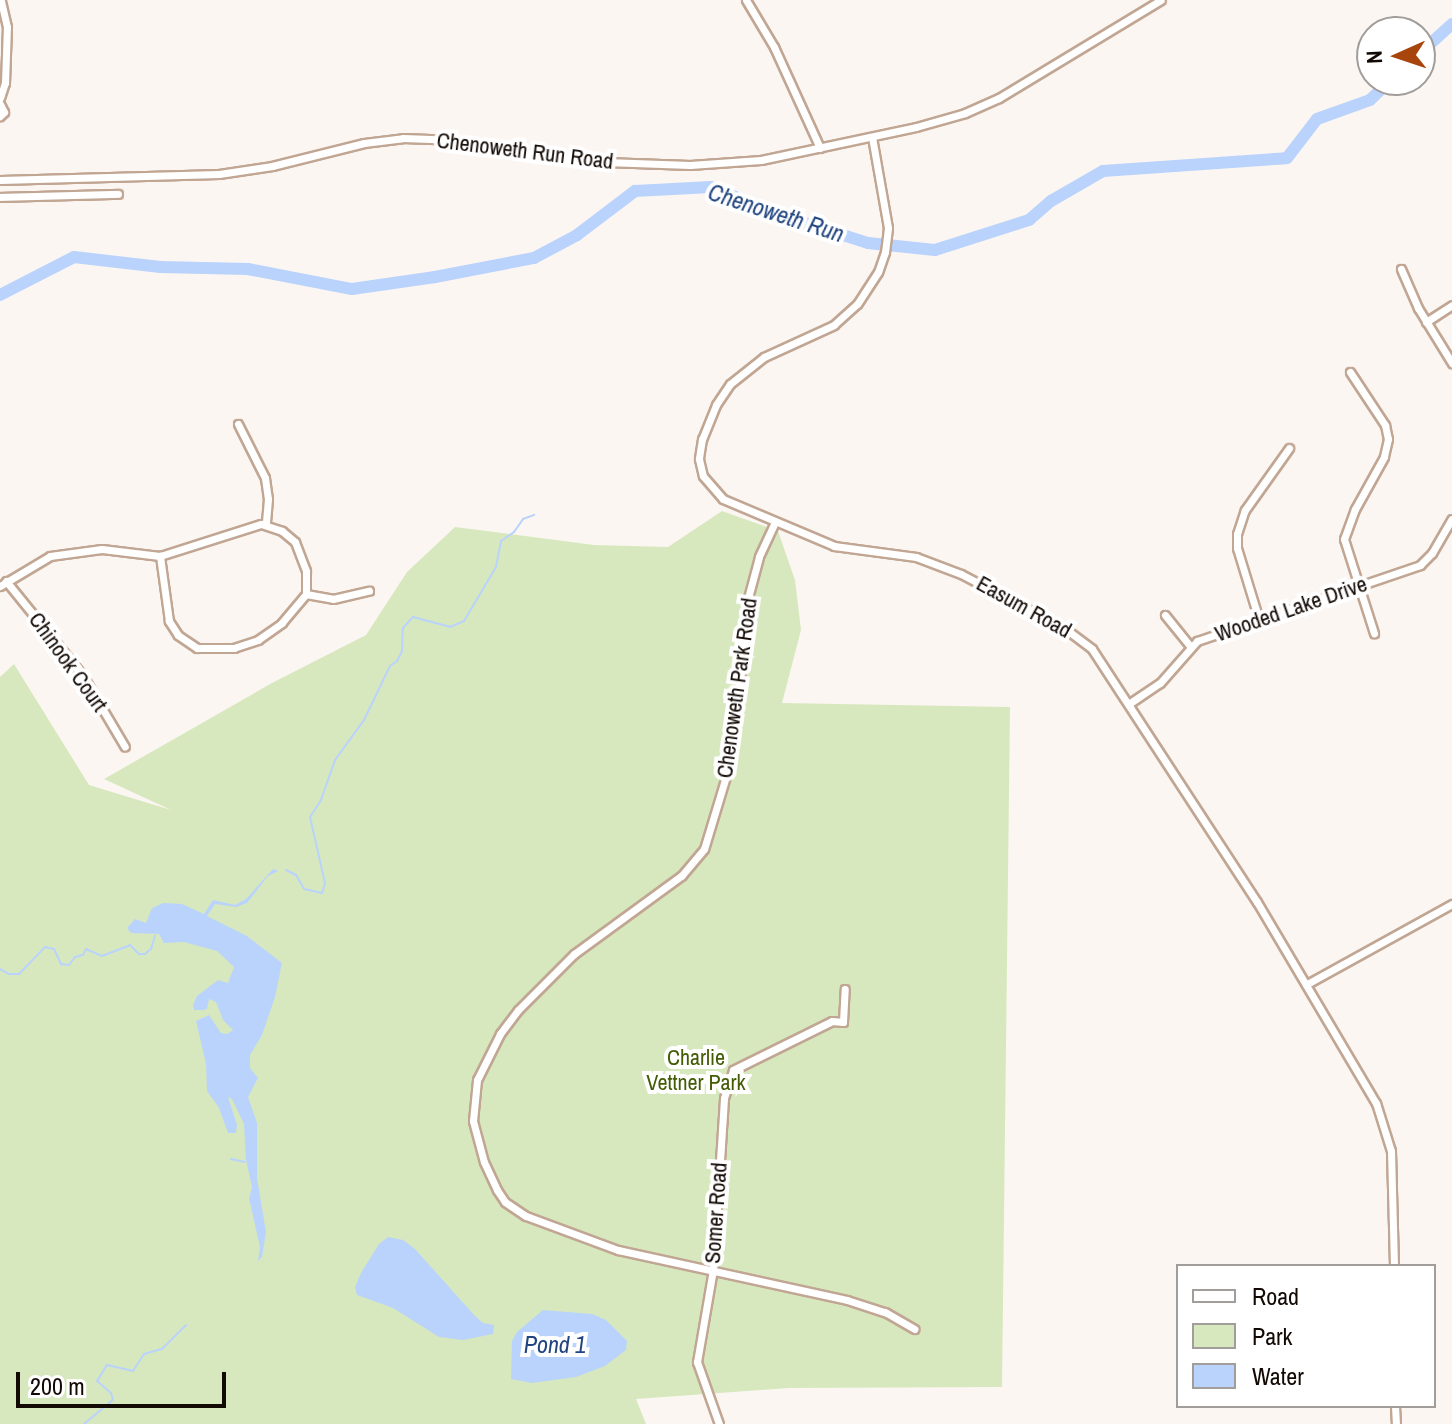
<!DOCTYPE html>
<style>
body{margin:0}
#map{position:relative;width:1452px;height:1424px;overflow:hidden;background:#fcf6f2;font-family:"Archivo Narrow",sans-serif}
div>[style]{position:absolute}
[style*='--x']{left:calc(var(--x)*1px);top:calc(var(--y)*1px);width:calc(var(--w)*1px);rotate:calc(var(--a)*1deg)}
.green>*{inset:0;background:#d7e8be}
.water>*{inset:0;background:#bad3fc}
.stream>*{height:2px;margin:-1px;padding:0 1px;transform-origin:1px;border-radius:1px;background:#bad3fc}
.river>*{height:12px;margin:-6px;padding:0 6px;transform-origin:6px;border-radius:6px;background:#bad3fc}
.roads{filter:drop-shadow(2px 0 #c1a693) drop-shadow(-2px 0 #c1a693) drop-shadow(0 2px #c1a693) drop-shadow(0 -2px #c1a693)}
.street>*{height:7px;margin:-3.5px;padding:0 3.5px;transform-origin:3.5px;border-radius:3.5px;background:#fff}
span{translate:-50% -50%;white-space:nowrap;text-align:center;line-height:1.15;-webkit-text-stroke:8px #fff;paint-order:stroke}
.street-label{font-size:22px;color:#120904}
.park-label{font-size:22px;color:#435c05}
.water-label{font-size:24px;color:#214580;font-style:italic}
.legend{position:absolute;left:1176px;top:1264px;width:260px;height:144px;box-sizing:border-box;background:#fff;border:2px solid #a09d9b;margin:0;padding:10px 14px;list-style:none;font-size:24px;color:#120904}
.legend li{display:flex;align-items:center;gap:16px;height:40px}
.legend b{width:40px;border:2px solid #a09d9b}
.north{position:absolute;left:1356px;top:16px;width:80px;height:80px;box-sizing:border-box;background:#fff;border:2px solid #a09d9b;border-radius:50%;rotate:267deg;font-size:22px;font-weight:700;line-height:32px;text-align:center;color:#120904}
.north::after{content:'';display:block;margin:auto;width:28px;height:36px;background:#a8450c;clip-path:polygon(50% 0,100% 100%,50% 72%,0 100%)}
.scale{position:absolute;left:16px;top:1372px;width:210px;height:36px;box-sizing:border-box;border:4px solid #120904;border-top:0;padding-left:10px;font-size:24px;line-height:28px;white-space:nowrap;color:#120904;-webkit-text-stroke:6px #fff;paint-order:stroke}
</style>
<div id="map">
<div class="green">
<i style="clip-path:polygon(722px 511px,778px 531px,795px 580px,801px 630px,782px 703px,1010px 707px,1002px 1387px,789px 1388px,636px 1399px,646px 1424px,0 1424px,0 677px,14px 664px,89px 785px,171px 810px,104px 779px,272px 683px,366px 635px,407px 572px,455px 527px,594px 545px,668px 547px)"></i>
</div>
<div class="water">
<i style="clip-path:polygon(273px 869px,278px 871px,268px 876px,247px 903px,236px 907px,215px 904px,207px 916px,247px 936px,282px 963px,275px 997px,262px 1035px,250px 1055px,250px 1068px,258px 1078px,248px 1097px,257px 1123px,257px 1178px,266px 1232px,262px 1257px,258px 1261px,260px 1247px,249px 1198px,252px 1187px,246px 1160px,244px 1124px,232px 1099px,228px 1097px,237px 1125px,236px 1133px,228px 1133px,219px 1108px,207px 1091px,206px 1064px,196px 1021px,209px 1015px,221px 1033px,227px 1034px,233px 1030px,223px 1020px,216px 1002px,209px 999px,207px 1009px,203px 1010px,194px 1010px,193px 1005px,197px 996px,218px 980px,228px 983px,234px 967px,217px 951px,184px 942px,164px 943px,159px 934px,131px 933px,127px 928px,135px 919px,146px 923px,152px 908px,163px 903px,182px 904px,204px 914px,213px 900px,235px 905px,246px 899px)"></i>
<i style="clip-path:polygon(388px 1237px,403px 1240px,415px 1249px,475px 1316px,483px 1323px,494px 1325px,493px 1334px,463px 1340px,439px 1337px,393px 1308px,357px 1295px,355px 1287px,361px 1273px,379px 1244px)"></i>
<i style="clip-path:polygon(543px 1310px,592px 1314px,606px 1320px,627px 1341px,626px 1350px,605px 1366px,576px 1377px,532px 1383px,511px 1379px,512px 1341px,517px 1332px)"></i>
</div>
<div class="stream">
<i style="--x:286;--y:870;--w:11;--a:27"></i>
<i style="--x:296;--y:875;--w:16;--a:60"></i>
<i style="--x:304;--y:889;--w:18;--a:13"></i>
<i style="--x:322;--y:893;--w:10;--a:-73"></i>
<i style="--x:325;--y:883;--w:68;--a:-102.8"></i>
<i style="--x:310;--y:817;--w:20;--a:-57"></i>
<i style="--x:321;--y:800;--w:42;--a:-70.7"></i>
<i style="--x:335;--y:760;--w:49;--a:-54.1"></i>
<i style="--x:364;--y:720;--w:60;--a:-64.3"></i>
<i style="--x:390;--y:666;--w:9;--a:-36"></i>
<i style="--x:397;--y:661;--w:11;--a:-63"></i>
<i style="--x:402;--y:651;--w:23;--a:-88"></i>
<i style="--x:403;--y:628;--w:15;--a:-48"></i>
<i style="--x:413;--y:617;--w:38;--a:15"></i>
<i style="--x:450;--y:627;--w:15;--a:-23"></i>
<i style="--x:464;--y:621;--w:63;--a:-59.3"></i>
<i style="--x:496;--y:567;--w:26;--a:-79"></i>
<i style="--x:501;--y:541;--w:16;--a:-35"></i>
<i style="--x:514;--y:532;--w:16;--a:-55"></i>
<i style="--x:523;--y:519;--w:12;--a:-20"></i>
<i style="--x:0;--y:969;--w:10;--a:29"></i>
<i style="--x:9;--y:974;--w:10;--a:0"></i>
<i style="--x:19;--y:974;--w:37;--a:-46"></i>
<i style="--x:45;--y:947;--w:9;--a:13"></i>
<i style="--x:54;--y:949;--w:17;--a:65"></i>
<i style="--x:61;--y:964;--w:8;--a:7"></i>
<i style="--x:69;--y:965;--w:10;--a:-53"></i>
<i style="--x:75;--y:957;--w:8;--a:-14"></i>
<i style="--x:83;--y:955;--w:7;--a:-63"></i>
<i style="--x:86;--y:949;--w:17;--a:24"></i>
<i style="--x:102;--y:956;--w:30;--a:-21"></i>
<i style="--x:130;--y:945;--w:13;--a:45"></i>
<i style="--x:139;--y:954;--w:6;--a:0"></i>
<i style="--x:145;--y:954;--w:8;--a:-40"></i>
<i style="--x:151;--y:949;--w:14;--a:-73"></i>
<i style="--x:231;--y:1159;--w:14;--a:12"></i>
<i style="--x:84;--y:1424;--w:38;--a:-40"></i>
<i style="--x:113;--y:1400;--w:7;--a:-106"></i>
<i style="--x:111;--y:1393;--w:18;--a:-139"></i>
<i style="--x:97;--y:1381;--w:19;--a:-58"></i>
<i style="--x:107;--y:1365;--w:27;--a:13"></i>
<i style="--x:133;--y:1371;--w:20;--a:-57"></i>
<i style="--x:144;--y:1354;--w:19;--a:-16"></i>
<i style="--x:162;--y:1349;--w:34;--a:-45"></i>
</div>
<div class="river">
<i style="--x:1420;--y:53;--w:43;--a:-42.2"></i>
<i style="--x:0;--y:295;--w:83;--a:-27.2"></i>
<i style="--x:74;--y:257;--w:87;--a:6.6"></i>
<i style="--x:160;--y:267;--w:88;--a:1.3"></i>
<i style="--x:248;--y:269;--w:106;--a:10.9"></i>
<i style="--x:352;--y:289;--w:84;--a:-8.2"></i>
<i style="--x:435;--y:277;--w:101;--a:-10.9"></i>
<i style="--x:534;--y:258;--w:49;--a:-28.1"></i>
<i style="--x:577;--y:235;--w:73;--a:-37.2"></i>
<i style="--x:635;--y:191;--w:76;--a:-3"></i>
<i style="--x:711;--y:187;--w:68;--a:22.4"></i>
<i style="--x:774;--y:213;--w:99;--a:17.7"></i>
<i style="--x:868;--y:243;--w:67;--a:6"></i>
<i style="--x:935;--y:250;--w:99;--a:-17.7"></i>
<i style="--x:1029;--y:220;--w:29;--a:-41"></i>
<i style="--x:1051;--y:201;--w:60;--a:-30"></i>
<i style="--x:1103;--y:171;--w:184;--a:-4"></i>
<i style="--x:1287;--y:158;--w:49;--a:-52.4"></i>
<i style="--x:1317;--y:119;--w:56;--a:-19.7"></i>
<i style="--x:1370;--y:100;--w:29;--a:-44"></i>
</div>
<div class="roads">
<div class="street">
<i style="--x:746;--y:0;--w:55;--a:59.2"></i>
<i style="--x:774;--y:47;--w:111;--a:65.5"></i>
<i style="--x:0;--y:98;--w:16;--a:-72"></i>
<i style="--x:5;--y:83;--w:56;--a:-88"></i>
<i style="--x:7;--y:27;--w:28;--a:-103"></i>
<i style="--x:0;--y:104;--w:9;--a:63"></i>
<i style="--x:4;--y:112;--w:6;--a:135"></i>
<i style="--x:872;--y:137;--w:92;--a:80"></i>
<i style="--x:888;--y:228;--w:24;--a:97"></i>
<i style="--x:885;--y:252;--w:21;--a:109"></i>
<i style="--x:878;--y:272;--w:38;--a:123"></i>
<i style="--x:857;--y:304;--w:31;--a:138"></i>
<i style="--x:834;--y:325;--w:77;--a:155.4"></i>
<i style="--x:764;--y:357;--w:43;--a:141.5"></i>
<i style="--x:730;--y:384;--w:25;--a:124"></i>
<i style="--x:716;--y:405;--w:37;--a:112"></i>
<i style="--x:702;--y:439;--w:20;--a:99"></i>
<i style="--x:699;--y:459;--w:17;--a:77"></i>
<i style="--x:703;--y:476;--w:30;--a:49"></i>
<i style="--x:723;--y:499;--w:121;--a:22.9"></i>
<i style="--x:834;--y:546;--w:83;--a:7.6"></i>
<i style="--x:916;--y:557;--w:48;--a:20.7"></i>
<i style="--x:961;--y:574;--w:120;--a:27.8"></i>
<i style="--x:1067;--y:630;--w:31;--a:37"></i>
<i style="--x:1092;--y:649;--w:302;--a:56.9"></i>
<i style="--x:1257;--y:902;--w:234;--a:59.4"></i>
<i style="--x:1376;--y:1103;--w:50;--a:72.6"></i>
<i style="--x:1391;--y:1151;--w:115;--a:88.5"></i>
<i style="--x:0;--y:180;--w:219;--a:-1.6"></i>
<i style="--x:219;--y:174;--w:54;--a:-8.6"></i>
<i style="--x:272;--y:166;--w:95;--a:-14"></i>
<i style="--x:364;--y:143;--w:39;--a:-7"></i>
<i style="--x:403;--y:138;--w:34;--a:2"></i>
<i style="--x:437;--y:139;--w:142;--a:8.9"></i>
<i style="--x:577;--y:161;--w:113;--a:2"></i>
<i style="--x:690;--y:165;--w:71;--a:-4"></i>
<i style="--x:761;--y:160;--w:158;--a:-12"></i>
<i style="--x:916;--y:127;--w:51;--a:-15.9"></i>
<i style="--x:965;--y:113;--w:37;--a:-24"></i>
<i style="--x:999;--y:98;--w:189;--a:-31.2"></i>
<i style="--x:0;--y:197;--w:118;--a:-1.5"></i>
<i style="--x:1401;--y:269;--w:43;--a:66.4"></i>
<i style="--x:1418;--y:308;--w:65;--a:58.3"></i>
<i style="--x:1426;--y:322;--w:31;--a:-33"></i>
<i style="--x:1350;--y:372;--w:64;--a:56.6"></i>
<i style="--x:1385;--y:425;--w:14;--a:78"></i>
<i style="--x:1388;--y:439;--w:18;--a:103"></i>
<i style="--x:1384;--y:457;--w:60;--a:119.1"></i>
<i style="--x:1355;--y:509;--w:32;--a:110"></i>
<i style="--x:1344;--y:539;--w:99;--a:72.3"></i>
<i style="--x:238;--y:424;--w:60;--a:63.4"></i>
<i style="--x:265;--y:478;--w:21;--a:82"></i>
<i style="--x:268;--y:499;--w:25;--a:95"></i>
<i style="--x:775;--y:522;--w:38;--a:115"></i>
<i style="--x:759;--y:557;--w:42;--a:105"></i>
<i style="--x:748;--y:598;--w:123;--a:95.6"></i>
<i style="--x:736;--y:720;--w:54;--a:99.6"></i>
<i style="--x:727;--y:773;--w:79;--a:106.8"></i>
<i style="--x:704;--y:849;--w:35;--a:130"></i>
<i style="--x:681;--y:876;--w:132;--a:143.9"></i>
<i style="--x:574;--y:954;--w:79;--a:135"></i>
<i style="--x:518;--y:1010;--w:30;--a:127"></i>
<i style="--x:500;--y:1034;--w:51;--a:116.6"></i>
<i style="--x:477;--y:1080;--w:41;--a:95.6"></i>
<i style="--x:473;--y:1121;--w:42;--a:75"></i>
<i style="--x:484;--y:1162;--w:31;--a:65"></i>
<i style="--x:497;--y:1190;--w:14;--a:56"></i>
<i style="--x:505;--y:1202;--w:25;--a:34"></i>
<i style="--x:526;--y:1216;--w:98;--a:20.3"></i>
<i style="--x:618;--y:1250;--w:234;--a:12.3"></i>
<i style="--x:847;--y:1300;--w:40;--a:18"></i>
<i style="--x:885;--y:1312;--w:34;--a:30"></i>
<i style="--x:6;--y:581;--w:122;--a:51"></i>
<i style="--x:83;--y:676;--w:82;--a:59.4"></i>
<i style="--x:0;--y:586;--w:58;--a:-31"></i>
<i style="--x:50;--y:556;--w:52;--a:-7.7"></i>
<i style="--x:102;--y:549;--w:58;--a:6.9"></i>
<i style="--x:160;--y:556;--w:106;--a:-17.6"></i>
<i style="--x:261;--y:524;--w:22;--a:18"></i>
<i style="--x:282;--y:531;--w:17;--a:40"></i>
<i style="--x:295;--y:542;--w:31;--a:69"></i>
<i style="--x:306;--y:571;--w:23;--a:90"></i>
<i style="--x:306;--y:594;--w:38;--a:130"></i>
<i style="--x:282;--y:623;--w:29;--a:145"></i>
<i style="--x:258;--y:640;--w:25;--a:162"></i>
<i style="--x:234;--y:648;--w:37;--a:180"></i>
<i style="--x:197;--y:648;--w:23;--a:-146"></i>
<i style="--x:178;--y:635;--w:17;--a:-123"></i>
<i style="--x:169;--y:621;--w:66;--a:-97.9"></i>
<i style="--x:306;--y:594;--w:27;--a:10"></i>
<i style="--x:333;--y:599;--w:37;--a:-13"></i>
<i style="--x:1165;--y:615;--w:40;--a:51"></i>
<i style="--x:1259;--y:620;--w:75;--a:-107"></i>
<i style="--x:1237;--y:548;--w:14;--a:-90"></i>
<i style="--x:1237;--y:534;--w:25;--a:-72"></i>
<i style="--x:1245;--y:510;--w:76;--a:-54.6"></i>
<i style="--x:1130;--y:703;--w:36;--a:-34"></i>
<i style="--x:1160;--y:683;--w:56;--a:-48.6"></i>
<i style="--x:1197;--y:641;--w:236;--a:-18.8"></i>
<i style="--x:1420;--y:565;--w:17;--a:-45"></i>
<i style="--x:1432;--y:553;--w:39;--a:-60"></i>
<i style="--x:1307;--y:984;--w:166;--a:-28.9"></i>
<i style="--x:1395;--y:1406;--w:18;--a:87"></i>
<i style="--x:719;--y:1424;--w:66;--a:-109.5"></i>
<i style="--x:697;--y:1362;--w:94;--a:-80.2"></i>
<i style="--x:713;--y:1269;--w:171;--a:-86.3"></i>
<i style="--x:724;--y:1098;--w:29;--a:-72"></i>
<i style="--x:733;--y:1070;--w:110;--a:-26.3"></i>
<i style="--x:832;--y:1021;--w:11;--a:5"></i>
<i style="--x:843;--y:1022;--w:33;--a:-87"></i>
</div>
</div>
<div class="street-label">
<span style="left:525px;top:151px;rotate:7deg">Chenoweth Run Road</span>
<span style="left:1024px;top:607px;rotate:29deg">Easum Road</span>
<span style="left:1291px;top:609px;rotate:-19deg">Wooded Lake Drive</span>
<span style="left:68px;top:662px;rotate:54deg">Chinook Court</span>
<span style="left:737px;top:688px;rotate:-82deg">Chenoweth Park Road</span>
<span style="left:716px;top:1213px;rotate:-86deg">Somer Road</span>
</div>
<div class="park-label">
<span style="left:696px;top:1070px">Charlie<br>Vettner Park</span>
</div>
<div class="water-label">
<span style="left:776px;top:213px;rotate:18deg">Chenoweth Run</span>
<span style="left:555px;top:1345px">Pond 1</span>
</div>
<ul class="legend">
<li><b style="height:10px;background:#fff"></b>Road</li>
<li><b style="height:22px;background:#d7e8be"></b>Park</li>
<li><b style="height:22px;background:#bad3fc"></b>Water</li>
</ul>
<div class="north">N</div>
<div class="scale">200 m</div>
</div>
